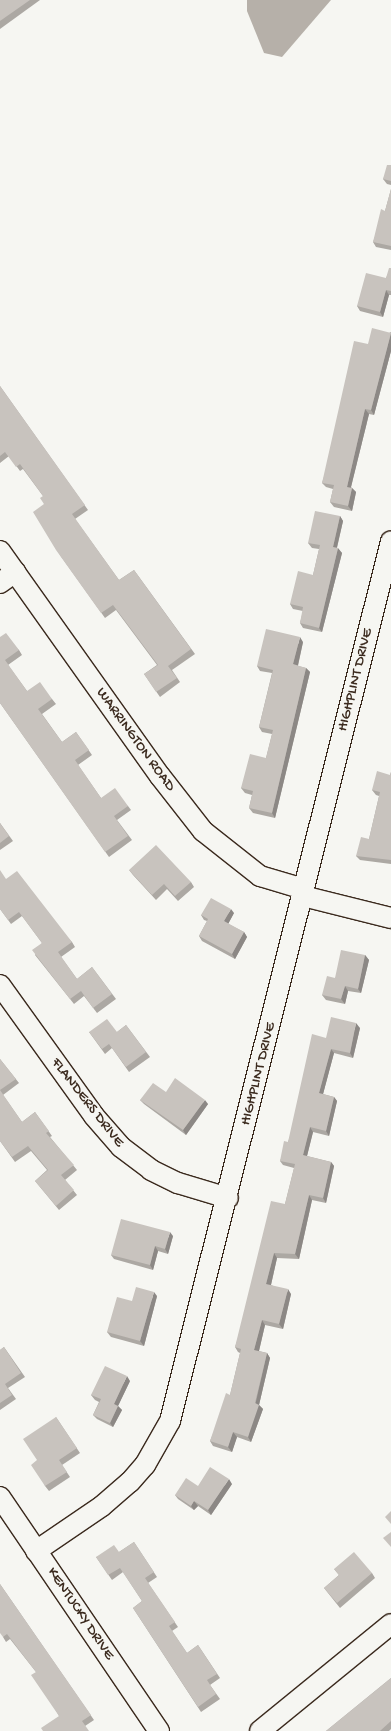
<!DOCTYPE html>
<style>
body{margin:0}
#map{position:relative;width:391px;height:1731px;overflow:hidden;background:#f6f6f2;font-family:"Gochi Hand",sans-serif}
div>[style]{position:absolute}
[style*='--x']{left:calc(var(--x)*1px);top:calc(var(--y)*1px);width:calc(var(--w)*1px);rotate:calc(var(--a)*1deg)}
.water>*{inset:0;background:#b6b0a9}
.roads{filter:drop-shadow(1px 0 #3b2a1e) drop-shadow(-1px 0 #3b2a1e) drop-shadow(0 1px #3b2a1e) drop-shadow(0 -1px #3b2a1e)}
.street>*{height:20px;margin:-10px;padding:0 10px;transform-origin:10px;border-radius:10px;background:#f6f6f2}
.wall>*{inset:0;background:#aca8a3}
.shaded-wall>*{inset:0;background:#8c8885}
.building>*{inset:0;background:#c8c3be}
span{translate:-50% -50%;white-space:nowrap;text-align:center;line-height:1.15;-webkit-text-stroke:4.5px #f6f6f2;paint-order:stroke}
.street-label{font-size:15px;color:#3b2a1e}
</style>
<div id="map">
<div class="water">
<i style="clip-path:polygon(247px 0,331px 0,282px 57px,264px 53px,247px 11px)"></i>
</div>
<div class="roads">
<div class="street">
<i style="--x:0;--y:551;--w:276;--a:54.6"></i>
<i style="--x:160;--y:776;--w:70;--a:52"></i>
<i style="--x:203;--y:831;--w:73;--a:38.3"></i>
<i style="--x:260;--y:876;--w:46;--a:16.5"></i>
<i style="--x:0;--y:583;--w:19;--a:-36"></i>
<i style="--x:303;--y:896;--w:91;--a:14"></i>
<i style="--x:0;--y:985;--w:161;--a:54.3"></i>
<i style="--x:94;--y:1116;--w:41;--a:48.9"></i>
<i style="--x:121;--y:1147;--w:38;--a:37"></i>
<i style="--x:151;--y:1170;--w:30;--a:26"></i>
<i style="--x:178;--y:1183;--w:52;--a:16.7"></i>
<i style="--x:0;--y:1497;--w:283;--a:55.8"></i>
<i style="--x:36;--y:1551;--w:80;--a:-34.3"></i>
<i style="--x:102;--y:1506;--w:37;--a:-41"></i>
<i style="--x:130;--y:1482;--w:23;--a:-49"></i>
<i style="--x:145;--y:1465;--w:51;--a:-60.4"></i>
<i style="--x:170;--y:1421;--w:907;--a:-75.9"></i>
<i style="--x:260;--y:1731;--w:169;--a:-39.2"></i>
</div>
</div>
<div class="wall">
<i style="clip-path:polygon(0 0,40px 0,0 29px)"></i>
<i style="clip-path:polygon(391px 165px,391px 185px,387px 184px,383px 179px)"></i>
<i style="clip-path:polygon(391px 189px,391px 250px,376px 247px,373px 242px,385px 211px)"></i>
<i style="clip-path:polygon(391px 268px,391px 295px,389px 295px,383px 317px,360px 311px,357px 306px,386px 278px)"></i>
<i style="clip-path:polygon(391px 332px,391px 351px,374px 415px,369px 414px,351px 487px,356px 492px,352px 511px,334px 507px,330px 502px,333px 489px,326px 487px,322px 483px,368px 344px)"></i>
<i style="clip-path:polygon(0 386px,88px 510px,75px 519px,119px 580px,134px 570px,195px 654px,172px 670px,180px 682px,160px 697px,144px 674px,157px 665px,116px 610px,105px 618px,60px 555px,44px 504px,43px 496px,23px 469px,20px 471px,9px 456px,0 463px)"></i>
<i style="clip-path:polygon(340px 516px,343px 521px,337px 548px,342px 553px,322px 632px,303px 628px,300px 623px,303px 611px,293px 609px,290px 604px,313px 575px,319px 549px,312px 548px,308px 543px)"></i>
<i style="clip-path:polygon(0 637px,19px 650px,22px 655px,8px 665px,27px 691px,52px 699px,56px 704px,42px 714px,62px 742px,76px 732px,92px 755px,78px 765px,101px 798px,128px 806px,131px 810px,117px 820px,132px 840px,109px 857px,0 703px)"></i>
<i style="clip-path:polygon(303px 642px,298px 666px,306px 668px,310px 672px,275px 818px,253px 813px,249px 808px,252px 795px,245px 793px,241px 788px,266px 758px,272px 734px,262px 732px,259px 727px,272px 673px,260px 671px,257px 666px)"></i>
<i style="clip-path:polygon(391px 772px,391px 864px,360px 860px,356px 856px,369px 839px,379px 796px,376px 795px,372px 790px,390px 775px)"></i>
<i style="clip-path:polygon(0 823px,13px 841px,0 850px)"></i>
<i style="clip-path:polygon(129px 870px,191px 882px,194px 887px,178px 901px,167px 889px,156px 900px,133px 875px)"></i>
<i style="clip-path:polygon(6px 879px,72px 942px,75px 947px,61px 957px,77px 979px,92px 967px,116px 999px,97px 1013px,84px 996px,74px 1004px,35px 955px,42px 943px,22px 916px,11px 924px,0 909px)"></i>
<i style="clip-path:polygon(234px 913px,228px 924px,244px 932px,247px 937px,235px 959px,202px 941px,199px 936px,207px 921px,204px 920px,201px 915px)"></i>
<i style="clip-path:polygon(365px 955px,369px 960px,361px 993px,348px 991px,345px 1004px,326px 1000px,322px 995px,335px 978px)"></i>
<i style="clip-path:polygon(126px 1025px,150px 1057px,129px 1072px,112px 1048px,105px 1054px,89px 1032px,117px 1032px)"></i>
<i style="clip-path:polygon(360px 1028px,353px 1058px,334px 1053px,323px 1094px,334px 1097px,337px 1101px,329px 1136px,313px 1132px,307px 1156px,331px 1162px,334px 1166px,326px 1203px,312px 1200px,299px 1259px,277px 1258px,271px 1285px,291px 1294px,283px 1329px,265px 1325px,259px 1351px,267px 1353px,270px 1358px,259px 1405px,263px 1409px,251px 1442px,237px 1437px,232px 1452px,213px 1446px,210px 1441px,230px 1395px,240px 1353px,238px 1352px,235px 1347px,285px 1204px,294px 1168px,283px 1165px,280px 1161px,288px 1142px,326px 1038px)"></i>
<i style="clip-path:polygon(0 1059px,19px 1083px,3px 1095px,22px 1122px,35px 1112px,52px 1136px,50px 1137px,77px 1170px,65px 1180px,77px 1195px,59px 1210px,35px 1181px,47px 1170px,31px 1151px,15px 1162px,0 1141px)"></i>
<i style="clip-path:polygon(166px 1092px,208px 1104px,186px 1135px,144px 1104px,140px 1100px)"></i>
<i style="clip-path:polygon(173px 1236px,168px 1254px,158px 1251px,153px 1270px,114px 1259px,111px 1255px)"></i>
<i style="clip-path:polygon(157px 1296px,144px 1346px,111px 1337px,107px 1332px)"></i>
<i style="clip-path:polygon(4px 1347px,25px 1377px,8px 1388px,16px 1399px,0 1410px,0 1350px)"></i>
<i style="clip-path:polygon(130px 1381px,118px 1406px,122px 1410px,113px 1427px,97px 1419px,93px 1415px,99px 1402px,95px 1400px,91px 1395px)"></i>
<i style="clip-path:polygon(56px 1417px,80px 1453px,62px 1465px,70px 1477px,49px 1491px,45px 1486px,37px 1460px)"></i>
<i style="clip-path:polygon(232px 1484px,211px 1515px,198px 1506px,194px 1510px,178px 1499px,175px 1495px)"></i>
<i style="clip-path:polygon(134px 1542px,157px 1577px,148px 1583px,178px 1627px,172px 1631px,187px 1653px,198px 1645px,220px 1678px,210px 1685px,220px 1699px,201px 1712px,133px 1608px,142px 1601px,123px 1572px,112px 1580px,96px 1557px,119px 1552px)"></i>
<i style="clip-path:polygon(334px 1569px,372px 1573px,375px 1578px,340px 1608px,324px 1588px,339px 1575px)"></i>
<i style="clip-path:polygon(0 1584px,94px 1720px,85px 1726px,59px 1716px,36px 1672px,10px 1639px,6px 1642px,3px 1637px)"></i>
<i style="clip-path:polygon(391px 1678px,391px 1729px,389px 1731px,326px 1731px)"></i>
</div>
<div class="shaded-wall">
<i style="clip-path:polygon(386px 290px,389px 295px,383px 317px,380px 312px)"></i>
<i style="clip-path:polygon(391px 333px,391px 351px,374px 415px,371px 410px)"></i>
<i style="clip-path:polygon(365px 409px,369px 414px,350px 491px,347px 487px)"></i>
<i style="clip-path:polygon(352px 488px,356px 492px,352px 511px,348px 506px)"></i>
<i style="clip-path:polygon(340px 516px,343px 521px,336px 551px,333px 547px)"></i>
<i style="clip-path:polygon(338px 548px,342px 553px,322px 632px,319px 628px)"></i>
<i style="clip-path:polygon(300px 637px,303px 642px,297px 669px,293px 664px)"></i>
<i style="clip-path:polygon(306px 668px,310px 672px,275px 818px,272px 813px)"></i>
<i style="clip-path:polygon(231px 909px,234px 913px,227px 926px,224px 921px)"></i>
<i style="clip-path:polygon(244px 932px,247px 937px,235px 959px,232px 954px)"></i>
<i style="clip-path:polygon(365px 955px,369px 960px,361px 993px,358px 989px)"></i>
<i style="clip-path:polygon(345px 986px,348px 991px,345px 1004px,341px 999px)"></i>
<i style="clip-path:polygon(356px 1023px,360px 1028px,353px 1058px,350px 1053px)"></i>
<i style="clip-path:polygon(331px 1049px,334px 1053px,322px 1098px,319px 1093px)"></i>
<i style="clip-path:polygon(334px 1097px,337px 1101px,329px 1136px,326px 1131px)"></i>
<i style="clip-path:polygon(205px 1100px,208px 1104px,186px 1135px,183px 1130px)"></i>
<i style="clip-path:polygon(310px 1127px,313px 1132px,306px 1160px,303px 1155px)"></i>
<i style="clip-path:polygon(331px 1162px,334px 1166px,326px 1203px,323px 1198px)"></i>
<i style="clip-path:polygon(309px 1195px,312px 1200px,299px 1259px,295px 1254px)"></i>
<i style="clip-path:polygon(170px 1232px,173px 1236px,168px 1254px,165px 1249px)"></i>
<i style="clip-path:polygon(155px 1246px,158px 1251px,153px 1270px,150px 1265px)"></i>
<i style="clip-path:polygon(274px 1253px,277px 1258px,270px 1289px,266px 1284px)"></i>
<i style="clip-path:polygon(288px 1289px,291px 1294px,283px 1329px,279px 1324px)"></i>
<i style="clip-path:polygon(154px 1292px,157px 1296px,144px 1346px,140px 1341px)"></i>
<i style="clip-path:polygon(262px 1320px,265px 1325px,258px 1355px,254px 1350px)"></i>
<i style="clip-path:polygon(267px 1353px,270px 1358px,259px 1405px,263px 1409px,251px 1442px,248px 1437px)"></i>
<i style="clip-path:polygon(127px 1376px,130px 1381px,117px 1408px,114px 1404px)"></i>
<i style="clip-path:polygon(118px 1406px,122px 1410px,113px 1427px,110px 1423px)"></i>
<i style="clip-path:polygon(233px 1432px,237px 1437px,232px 1452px,228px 1447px)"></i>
<i style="clip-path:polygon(229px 1479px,232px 1484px,211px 1515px,208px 1510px)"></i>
<i style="clip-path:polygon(194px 1501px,198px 1506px,194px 1510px,191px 1506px)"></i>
</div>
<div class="building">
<i style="clip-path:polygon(0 0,30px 0,0 21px)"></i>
<i style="clip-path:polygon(387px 165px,391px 165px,391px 181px,383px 179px)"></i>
<i style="clip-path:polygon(391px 189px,391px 246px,373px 242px,381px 209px,385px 211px)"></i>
<i style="clip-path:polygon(389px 268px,391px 268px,391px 291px,386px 290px,380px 312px,357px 306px,366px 273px,386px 278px)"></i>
<i style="clip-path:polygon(372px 328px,391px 333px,371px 410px,365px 409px,347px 487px,352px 488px,348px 506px,330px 502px,334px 485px,322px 483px,354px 341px,368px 344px)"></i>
<i style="clip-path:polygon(0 386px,85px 505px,72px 514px,119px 580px,134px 570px,191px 649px,168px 666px,177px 678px,156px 692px,144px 674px,158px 665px,113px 605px,101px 613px,56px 550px,33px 512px,44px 504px,40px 498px,43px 496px,20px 464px,16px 467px,5px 452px,0 456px)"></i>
<i style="clip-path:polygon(315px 511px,340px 516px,333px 547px,338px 548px,319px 628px,300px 623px,303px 607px,290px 604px,298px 571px,313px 575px,320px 545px,308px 543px)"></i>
<i style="clip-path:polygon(266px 629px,300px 637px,293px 664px,306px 668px,272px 813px,249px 808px,253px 791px,241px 788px,250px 754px,266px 758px,273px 730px,259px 727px,273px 670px,257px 666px)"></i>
<i style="clip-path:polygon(6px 633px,19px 650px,5px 660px,27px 691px,40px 682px,52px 699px,38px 709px,62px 742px,76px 732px,89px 750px,75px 760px,101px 798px,115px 788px,128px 806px,114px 816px,128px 836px,105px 852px,0 703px,0 637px)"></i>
<i style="clip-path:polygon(377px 771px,390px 775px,391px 772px,391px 860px,356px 856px,361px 837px,369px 839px,380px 792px,372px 790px)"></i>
<i style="clip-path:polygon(0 823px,9px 836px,0 843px)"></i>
<i style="clip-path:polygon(156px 845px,191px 882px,175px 896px,164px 884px,152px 895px,129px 870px)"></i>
<i style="clip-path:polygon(0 870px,6px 879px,17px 871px,72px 942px,58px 952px,77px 979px,92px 967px,112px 994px,93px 1008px,81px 991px,70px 999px,32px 950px,42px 943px,19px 912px,8px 920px,0 909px)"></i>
<i style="clip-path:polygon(211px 898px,231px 909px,224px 921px,244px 932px,232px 954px,199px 936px,208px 919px,201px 915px)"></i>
<i style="clip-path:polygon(341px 950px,365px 955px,358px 989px,345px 986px,341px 999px,322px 995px,327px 976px,335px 978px)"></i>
<i style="clip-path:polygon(331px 1017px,356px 1023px,350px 1053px,331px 1049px,319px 1093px,334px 1097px,326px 1131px,310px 1127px,303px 1155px,331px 1162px,323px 1198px,309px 1195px,295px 1254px,274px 1253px,266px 1284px,288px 1289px,279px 1324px,262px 1320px,254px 1350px,267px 1353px,255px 1403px,259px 1405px,248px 1437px,233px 1432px,228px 1447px,210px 1441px,226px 1393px,230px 1395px,241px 1349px,235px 1347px,271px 1201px,285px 1204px,295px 1164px,280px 1161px,284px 1141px,288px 1142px,312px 1034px,326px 1038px)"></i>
<i style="clip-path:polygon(107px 1019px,117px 1032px,126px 1025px,146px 1052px,126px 1067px,109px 1044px,102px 1049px,89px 1032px)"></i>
<i style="clip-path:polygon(0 1059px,16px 1079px,0 1090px)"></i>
<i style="clip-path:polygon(175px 1078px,205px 1100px,183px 1130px,140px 1100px,153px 1083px,166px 1092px)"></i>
<i style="clip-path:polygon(0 1090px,22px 1122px,35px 1112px,49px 1131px,46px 1133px,74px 1165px,61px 1175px,74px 1190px,56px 1206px,35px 1181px,48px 1170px,28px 1146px,12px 1157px,0 1141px)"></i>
<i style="clip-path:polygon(121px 1219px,170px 1232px,165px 1249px,155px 1246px,150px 1265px,111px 1255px)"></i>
<i style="clip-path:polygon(136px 1287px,154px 1292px,140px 1341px,107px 1332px,117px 1297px,132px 1301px)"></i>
<i style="clip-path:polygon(4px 1347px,21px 1373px,5px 1384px,12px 1395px,0 1403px,0 1350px)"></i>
<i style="clip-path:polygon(105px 1366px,127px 1376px,114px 1404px,118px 1406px,110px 1423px,93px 1415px,101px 1399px,91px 1395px)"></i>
<i style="clip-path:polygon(56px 1417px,77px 1448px,59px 1460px,67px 1472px,45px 1486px,31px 1465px,37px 1460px,23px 1439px)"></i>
<i style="clip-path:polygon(210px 1467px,229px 1479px,208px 1510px,194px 1501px,191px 1506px,175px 1495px,186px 1478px,198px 1486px)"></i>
<i style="clip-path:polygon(391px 1511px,391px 1524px,385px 1517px)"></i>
<i style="clip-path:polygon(391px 1532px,391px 1547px,383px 1538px)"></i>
<i style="clip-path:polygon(134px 1542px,154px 1572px,145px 1578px,175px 1622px,169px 1626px,187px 1653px,198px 1645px,217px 1674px,207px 1680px,216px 1694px,198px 1707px,133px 1608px,142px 1601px,120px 1568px,108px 1575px,96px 1557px,114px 1545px,119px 1552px)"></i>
<i style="clip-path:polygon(354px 1552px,372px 1573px,337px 1603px,324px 1588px,339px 1575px,334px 1569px)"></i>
<i style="clip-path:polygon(0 1584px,91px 1715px,82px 1721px,89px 1731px,43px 1731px,41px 1728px,59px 1716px,31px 1675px,36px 1672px,7px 1634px,3px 1637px,0 1633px)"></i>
<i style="clip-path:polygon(391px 1678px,391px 1721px,380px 1731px,326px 1731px)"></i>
</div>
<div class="street-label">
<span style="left:356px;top:680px;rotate:-76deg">HIGHPLINT DRIVE</span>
<span style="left:135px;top:740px;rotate:54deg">WARRINGTON ROAD</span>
<span style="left:259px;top:1074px;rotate:-76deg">HIGHPLINT DRIVE</span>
<span style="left:87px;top:1103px;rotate:52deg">FLANDERS DRIVE</span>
<span style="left:80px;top:1614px;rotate:56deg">KENTUCKY DRIVE</span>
</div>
</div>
